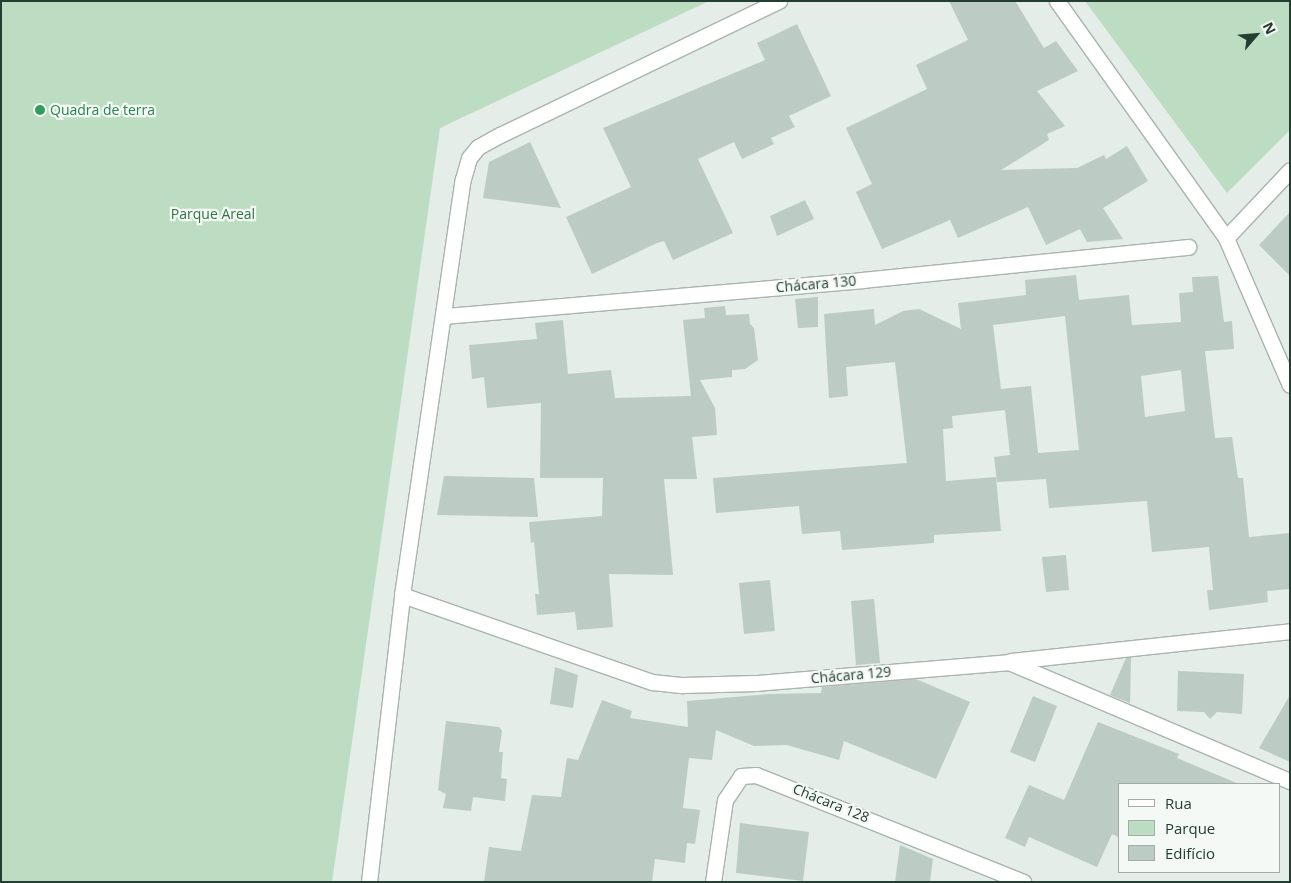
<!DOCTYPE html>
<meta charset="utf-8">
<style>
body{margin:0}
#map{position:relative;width:1291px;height:883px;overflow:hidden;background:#e4ede8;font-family:"Open Sans",sans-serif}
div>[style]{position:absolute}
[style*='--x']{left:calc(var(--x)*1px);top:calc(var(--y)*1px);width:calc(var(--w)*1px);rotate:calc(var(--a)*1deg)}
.green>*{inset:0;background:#bdddc2}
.building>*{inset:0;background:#bccbc3}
.roads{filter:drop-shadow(1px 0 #a7b5ae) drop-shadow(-1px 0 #a7b5ae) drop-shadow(0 1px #a7b5ae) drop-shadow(0 -1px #a7b5ae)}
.minor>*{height:15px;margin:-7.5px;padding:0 7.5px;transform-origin:7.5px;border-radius:7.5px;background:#fff}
.dots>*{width:14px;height:14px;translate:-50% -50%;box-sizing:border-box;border:2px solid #f4f9f6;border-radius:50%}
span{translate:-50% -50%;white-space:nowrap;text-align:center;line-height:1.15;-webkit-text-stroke:4.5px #f4f9f6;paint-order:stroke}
.leisure-label{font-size:14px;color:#27864d}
.left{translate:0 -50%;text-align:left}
.park-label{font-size:14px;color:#2f7442}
.street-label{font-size:14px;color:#243e34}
.frame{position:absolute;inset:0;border:2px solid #243e34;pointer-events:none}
.legend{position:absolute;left:1118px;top:783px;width:162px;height:90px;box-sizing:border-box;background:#f4f9f6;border:1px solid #a1aea8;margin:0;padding:6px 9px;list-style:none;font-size:15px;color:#243e34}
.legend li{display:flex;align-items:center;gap:10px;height:25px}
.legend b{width:25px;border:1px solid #a1aea8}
.north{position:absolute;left:1231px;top:10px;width:50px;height:50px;-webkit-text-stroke:4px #f4f9f6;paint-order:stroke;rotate:63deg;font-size:14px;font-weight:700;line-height:20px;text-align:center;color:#243e34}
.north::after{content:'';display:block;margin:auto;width:18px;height:22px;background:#243e34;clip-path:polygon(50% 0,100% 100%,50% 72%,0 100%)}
</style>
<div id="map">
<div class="green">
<i style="clip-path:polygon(1px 1px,709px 1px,440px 128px,332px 882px,1px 882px)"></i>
<i style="clip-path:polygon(1085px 1px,1290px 1px,1290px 130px,1227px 193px)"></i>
</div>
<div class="building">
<i style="clip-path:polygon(949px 1px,1015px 1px,1044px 48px,1056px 41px,1078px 71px,1037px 91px,1065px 126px,1047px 134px,1049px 140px,1001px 170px,1077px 168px,1104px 155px,1106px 159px,1127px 146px,1148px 181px,1103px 208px,1123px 239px,1087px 242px,1080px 229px,1046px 245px,1028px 207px,958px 238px,950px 220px,882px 249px,856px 192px,872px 184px,846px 128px,927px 89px,916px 65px,968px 40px)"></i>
<i style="clip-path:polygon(797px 24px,831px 96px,789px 116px,795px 127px,771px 138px,774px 144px,742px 159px,734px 142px,698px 159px,733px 233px,673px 260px,664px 241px,657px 243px,592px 274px,566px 217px,631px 187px,603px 128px,765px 60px,757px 43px)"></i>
<i style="clip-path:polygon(530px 142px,561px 208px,483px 198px,489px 162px)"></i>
<i style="clip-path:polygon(805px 200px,814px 219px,777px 236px,770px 216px)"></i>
<i style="clip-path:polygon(1290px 212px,1290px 276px,1259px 245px)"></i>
<i style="clip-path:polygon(evenodd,1076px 275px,1079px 300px,1129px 295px,1132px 325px,1181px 322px,1179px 293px,1193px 292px,1192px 277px,1218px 276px,1224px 322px,1232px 321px,1234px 349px,1205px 351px,1215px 438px,1232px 437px,1238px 478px,1243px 478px,1249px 537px,1290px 533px,1290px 589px,1267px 591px,1268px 602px,1209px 610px,1207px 590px,1213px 590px,1209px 547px,1152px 552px,1147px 501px,1049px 508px,1046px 479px,997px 482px,994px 457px,1010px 455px,1005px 410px,952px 416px,953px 428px,943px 429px,946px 481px,996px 477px,1001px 531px,934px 535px,934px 543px,842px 550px,840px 531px,802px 534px,799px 506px,716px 513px,713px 478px,907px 463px,895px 362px,846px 367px,848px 396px,829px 398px,824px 314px,874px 309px,875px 325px,903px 311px,919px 309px,961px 329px,958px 303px,1026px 295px,1025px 280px,1076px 275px,1065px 316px,1079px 450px,1038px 453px,1031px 386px,1001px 389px,993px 325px,1065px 316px,1076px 275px,1181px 370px,1185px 411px,1145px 417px,1141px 376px,1181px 370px)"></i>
<i style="clip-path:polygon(818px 297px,818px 327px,798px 328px,795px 299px)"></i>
<i style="clip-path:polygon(725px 306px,726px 315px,749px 314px,750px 324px,754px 328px,758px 360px,745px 369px,732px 370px,732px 377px,700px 380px,715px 408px,717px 435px,692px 437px,697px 479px,664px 479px,673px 575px,609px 574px,613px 627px,577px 630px,575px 612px,537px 615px,535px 594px,539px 594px,534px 542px,531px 543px,529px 522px,602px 516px,603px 478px,540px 478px,541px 403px,487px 408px,484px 377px,472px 379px,469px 345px,537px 339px,535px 323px,563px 320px,568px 374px,611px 370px,615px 398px,691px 396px,683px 320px,705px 318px,704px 308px)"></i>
<i style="clip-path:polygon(444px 476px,534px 478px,538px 517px,437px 515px)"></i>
<i style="clip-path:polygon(1066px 555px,1069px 590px,1046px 592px,1042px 557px)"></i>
<i style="clip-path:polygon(770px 580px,775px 631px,744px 634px,739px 583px)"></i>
<i style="clip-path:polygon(874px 599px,880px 663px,856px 665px,851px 601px)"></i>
<i style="clip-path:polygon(1131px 657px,1130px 703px,1110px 695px,1126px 658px)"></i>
<i style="clip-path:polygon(555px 667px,578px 675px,573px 708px,550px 704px)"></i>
<i style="clip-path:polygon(1178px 671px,1244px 674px,1242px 714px,1217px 712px,1210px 719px,1204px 712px,1177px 711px)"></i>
<i style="clip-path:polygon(916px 679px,970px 702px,936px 779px,844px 741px,839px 760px,787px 745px,754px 746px,716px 730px,712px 760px,689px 758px,683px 808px,700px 810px,695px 844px,687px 843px,685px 863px,655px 859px,652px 882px,484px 882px,489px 847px,521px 851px,532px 795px,561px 797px,567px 758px,578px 760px,602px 700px,632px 711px,630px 718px,688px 727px,687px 701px,769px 694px,821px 693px,822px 687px)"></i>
<i style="clip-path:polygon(1290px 695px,1290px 762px,1259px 748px)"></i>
<i style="clip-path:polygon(1033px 696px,1057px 706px,1035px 762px,1010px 752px)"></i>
<i style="clip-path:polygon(446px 721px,499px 727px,502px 731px,499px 752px,503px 752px,501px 778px,507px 779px,505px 801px,473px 797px,471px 811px,443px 808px,446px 794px,438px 790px)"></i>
<i style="clip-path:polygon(1098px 722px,1179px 754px,1177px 758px,1239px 784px,1120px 784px,1120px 838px,1112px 834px,1097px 867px,1029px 837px,1025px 847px,1005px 838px,1029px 785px,1064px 800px)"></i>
<i style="clip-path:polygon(740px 823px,809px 832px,803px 881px,736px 873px)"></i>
<i style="clip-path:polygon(900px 845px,933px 859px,930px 882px,895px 882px)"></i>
</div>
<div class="roads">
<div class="minor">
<i style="--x:1057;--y:1;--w:291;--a:54.5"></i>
<i style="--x:1226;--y:238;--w:160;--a:66.5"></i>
<i style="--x:1226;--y:238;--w:93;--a:-46.7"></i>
<i style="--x:445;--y:316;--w:419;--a:-4.9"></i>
<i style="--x:862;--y:280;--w:328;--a:-5.8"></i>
<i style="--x:402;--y:595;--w:265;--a:19.2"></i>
<i style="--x:652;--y:682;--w:31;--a:6"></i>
<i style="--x:683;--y:685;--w:73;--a:-1.6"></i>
<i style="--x:756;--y:683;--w:254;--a:-4.7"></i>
<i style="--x:1009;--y:662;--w:305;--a:23"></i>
<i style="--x:1011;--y:661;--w:281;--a:-6.1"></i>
<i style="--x:369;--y:882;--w:289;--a:-83.4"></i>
<i style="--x:402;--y:595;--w:420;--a:-81.7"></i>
<i style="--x:463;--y:179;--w:22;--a:-74"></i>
<i style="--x:469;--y:158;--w:14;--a:-51"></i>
<i style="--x:478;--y:147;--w:25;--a:-29"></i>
<i style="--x:500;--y:135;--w:310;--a:-25.7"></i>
<i style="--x:713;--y:882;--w:83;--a:-81.7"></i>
<i style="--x:725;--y:800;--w:29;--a:-56"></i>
<i style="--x:741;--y:776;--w:15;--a:-4"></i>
<i style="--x:756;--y:775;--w:288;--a:21.8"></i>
</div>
</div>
<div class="dots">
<i style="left:40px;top:110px;background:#2e9e5b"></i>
</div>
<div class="leisure-label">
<span class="left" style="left:50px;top:110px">Quadra de terra</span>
</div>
<div class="park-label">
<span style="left:213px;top:214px">Parque Areal</span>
</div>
<div class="street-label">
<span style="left:816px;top:284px;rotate:-5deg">Chácara 130</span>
<span style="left:851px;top:675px;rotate:-5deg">Chácara 129</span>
<span style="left:831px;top:803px;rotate:22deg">Chácara 128</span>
</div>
<div class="frame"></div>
<ul class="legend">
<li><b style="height:6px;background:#fff"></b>Rua</li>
<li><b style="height:14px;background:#bdddc2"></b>Parque</li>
<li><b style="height:14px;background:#bccbc3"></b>Edifício</li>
</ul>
<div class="north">N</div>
</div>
